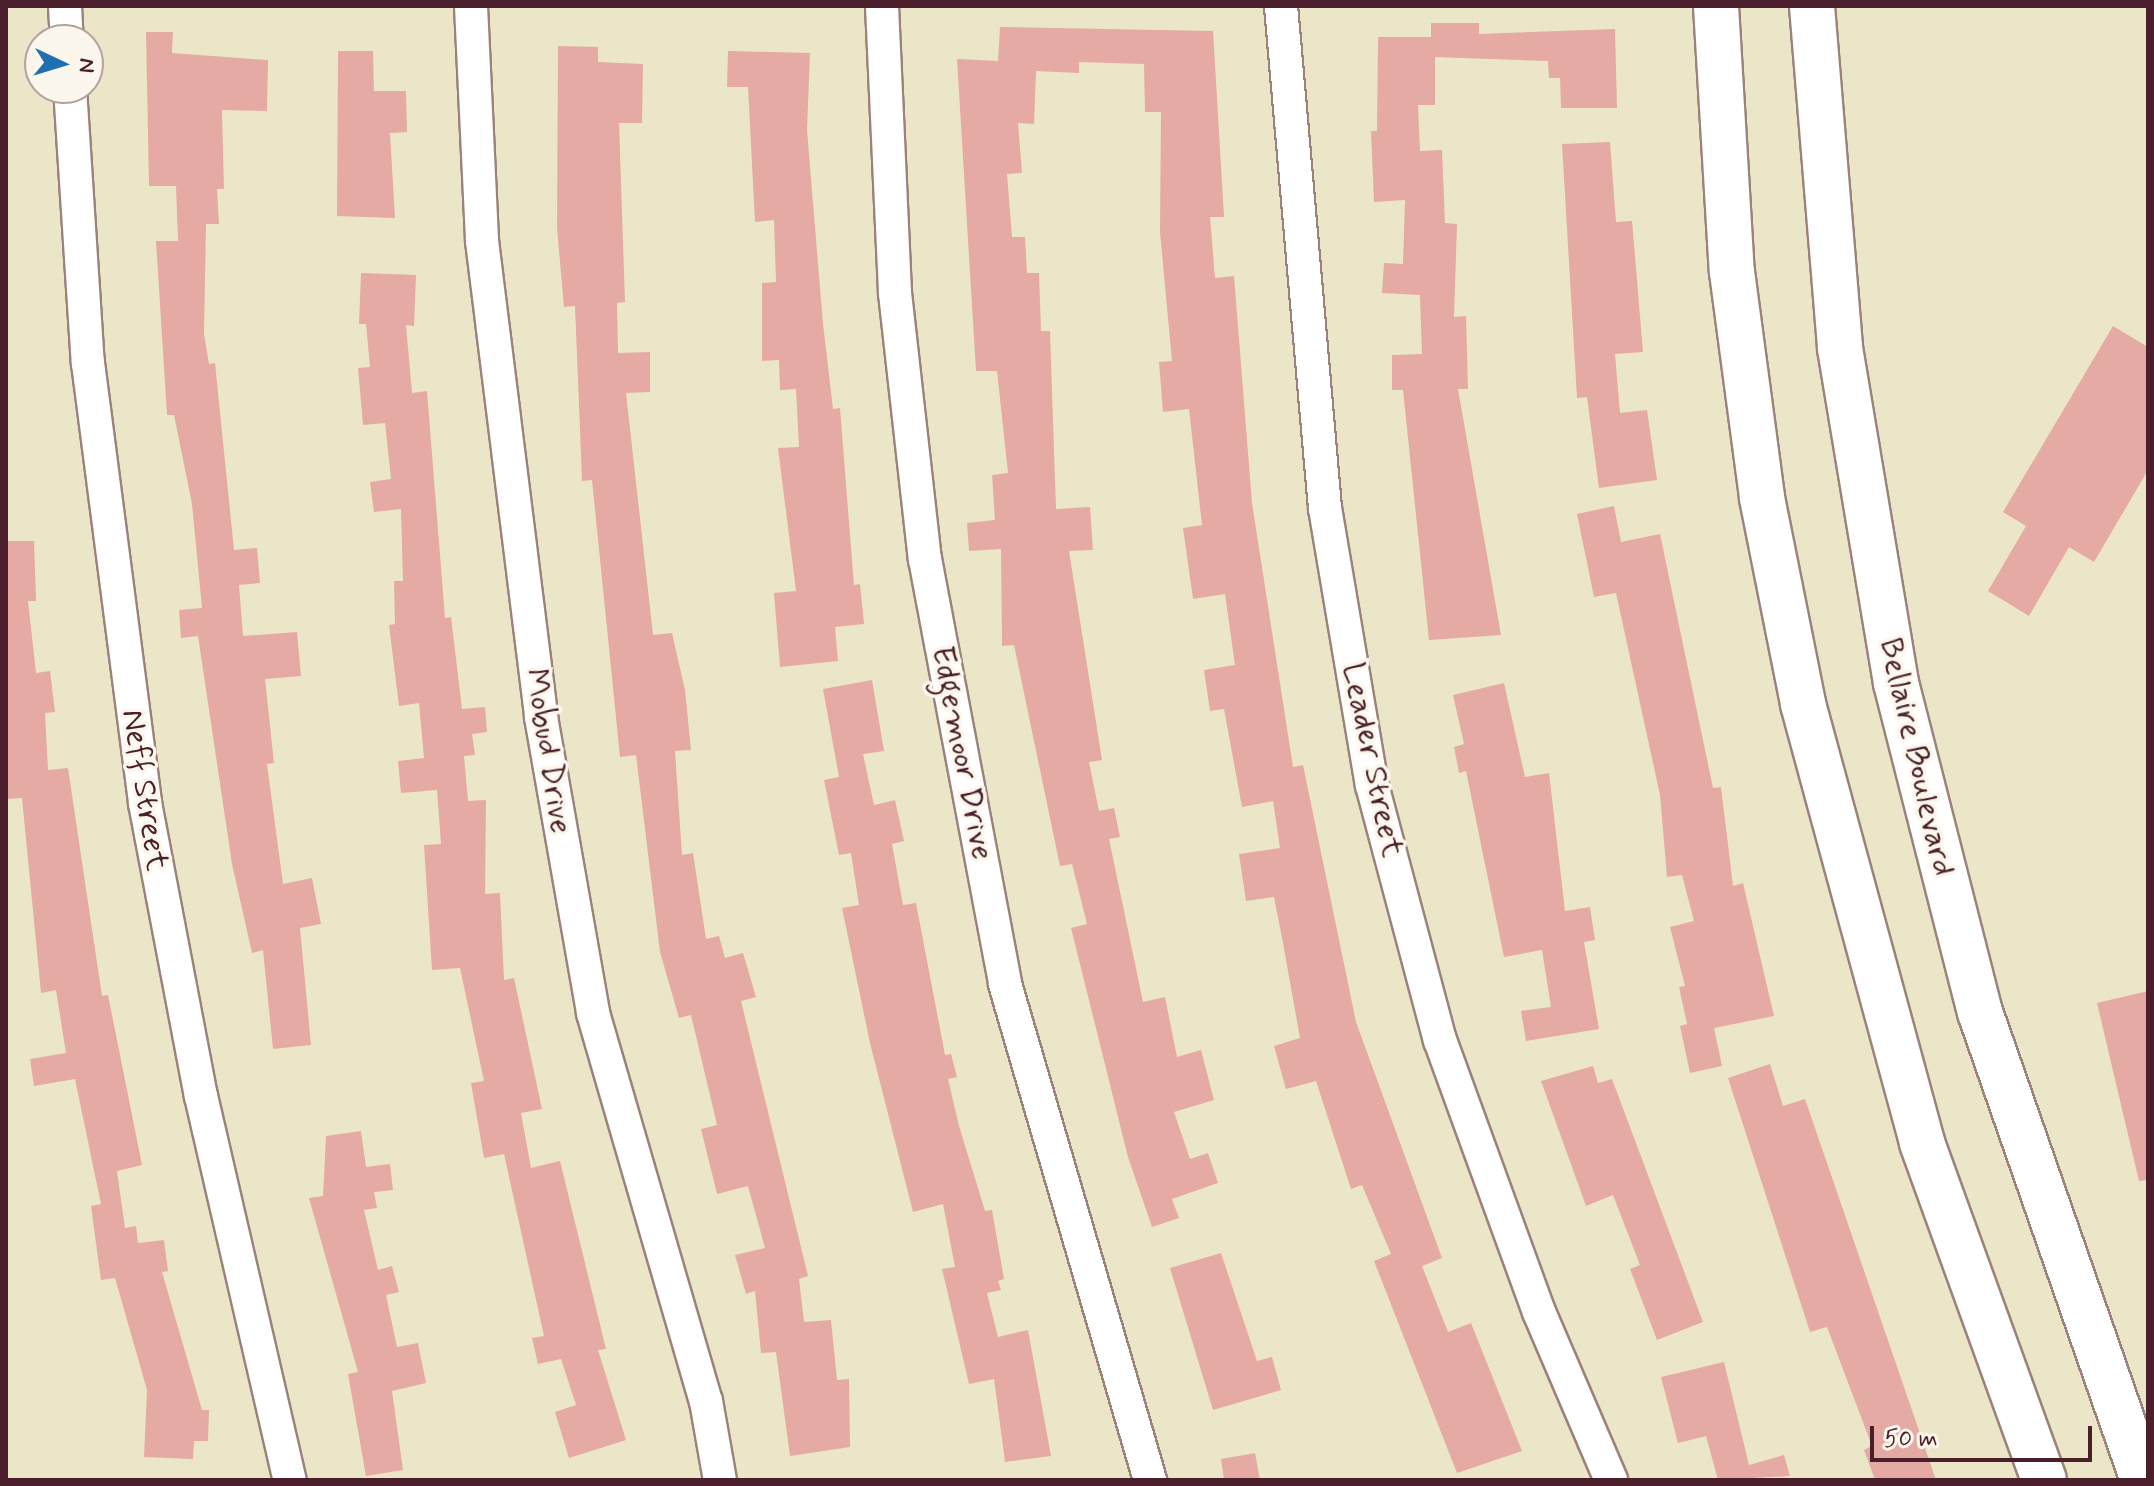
<!DOCTYPE html>
<style>
body{margin:0}
#map{position:relative;width:2154px;height:1486px;overflow:hidden;background:#ece6c8;font-family:Mynerve,sans-serif}
div>[style]{position:absolute}
[style*='--x']{left:calc(var(--x)*1px);top:calc(var(--y)*1px);width:calc(var(--w)*1px);rotate:calc(var(--a)*1deg)}
.building>*{inset:0;background:#e5aaa3}
.roads{filter:drop-shadow(2px 0 #9b827a) drop-shadow(-2px 0 #9b827a) drop-shadow(0 2px #9b827a) drop-shadow(0 -2px #9b827a)}
.minor>*{height:32px;margin:-16px;padding:0 16px;transform-origin:16px;border-radius:16px;background:#fff}
.primary>*{height:44px;margin:-22px;padding:0 22px;transform-origin:22px;border-radius:22px;background:#fff}
span{translate:-50% -50%;white-space:nowrap;text-align:center;line-height:1.15;-webkit-text-stroke:7px #fbf7ec;paint-order:stroke}
.street-label{font-size:32px;color:#4a1f2b}
.frame{position:absolute;inset:0;border:8px solid #4a1f2b;pointer-events:none}
.north{position:absolute;left:24px;top:24px;width:80px;height:80px;box-sizing:border-box;background:#fbf7ec;border:2px solid #b4a19f;border-radius:50%;rotate:94deg;font-size:22px;font-weight:700;line-height:32px;text-align:center;color:#4a1f2b}
.north::after{content:'';display:block;margin:auto;width:28px;height:36px;background:#1f6fb2;clip-path:polygon(50% 0,100% 100%,50% 72%,0 100%)}
.scale{position:absolute;left:1870px;top:1426px;width:222px;height:36px;box-sizing:border-box;border:4px solid #4a1f2b;border-top:0;padding-left:10px;font-size:24px;line-height:28px;white-space:nowrap;color:#4a1f2b;-webkit-text-stroke:6px #fbf7ec;paint-order:stroke}
</style>
<div id="map">
<div class="building">
<i style="clip-path:polygon(1431px 23px,1479px 23px,1479px 34px,1615px 29px,1617px 108px,1561px 108px,1560px 78px,1549px 78px,1548px 61px,1435px 57px,1435px 105px,1418px 105px,1420px 151px,1442px 150px,1445px 223px,1457px 224px,1454px 317px,1466px 316px,1468px 389px,1458px 389px,1501px 635px,1429px 640px,1403px 390px,1392px 390px,1392px 355px,1422px 354px,1420px 295px,1382px 293px,1384px 263px,1403px 264px,1405px 200px,1374px 202px,1371px 131px,1377px 131px,1378px 37px,1431px 37px)"></i>
<i style="clip-path:polygon(1000px 27px,1213px 31px,1224px 217px,1210px 217px,1215px 278px,1234px 276px,1252px 503px,1293px 767px,1303px 765px,1356px 1022px,1442px 1258px,1422px 1266px,1448px 1332px,1471px 1323px,1522px 1451px,1457px 1473px,1374px 1261px,1391px 1254px,1362px 1185px,1351px 1189px,1316px 1081px,1286px 1089px,1274px 1046px,1300px 1038px,1283px 943px,1274px 897px,1246px 901px,1239px 854px,1280px 848px,1273px 801px,1242px 807px,1224px 709px,1210px 711px,1204px 670px,1235px 665px,1225px 594px,1193px 599px,1183px 528px,1202px 525px,1189px 409px,1163px 412px,1159px 362px,1172px 361px,1160px 232px,1161px 112px,1145px 112px,1144px 64px,1079px 62px,1079px 73px,1036px 71px,1034px 124px,1018px 123px,1022px 173px,1007px 174px,1012px 237px,1025px 237px,1027px 273px,1039px 273px,1041px 331px,1050px 331px,1056px 509px,1090px 507px,1093px 550px,1069px 551px,1102px 760px,1089px 762px,1099px 811px,1114px 808px,1120px 837px,1109px 839px,1143px 1002px,1165px 997px,1177px 1057px,1201px 1050px,1214px 1100px,1174px 1112px,1190px 1159px,1208px 1153px,1218px 1183px,1172px 1199px,1179px 1218px,1152px 1227px,1128px 1157px,1071px 928px,1087px 924px,1072px 864px,1060px 866px,1014px 645px,1002px 646px,1001px 549px,969px 551px,967px 523px,995px 520px,992px 475px,1008px 473px,997px 371px,976px 371px,957px 59px,998px 61px)"></i>
<i style="clip-path:polygon(146px 32px,173px 32px,172px 53px,268px 60px,267px 111px,222px 110px,224px 189px,217px 189px,219px 224px,206px 224px,204px 334px,209px 364px,215px 363px,234px 550px,257px 548px,260px 583px,239px 585px,243px 636px,297px 632px,301px 676px,265px 679px,274px 763px,267px 764px,283px 884px,312px 878px,321px 924px,300px 928px,311px 1045px,273px 1049px,263px 950px,252px 953px,232px 864px,198px 636px,181px 638px,179px 610px,202px 608px,192px 504px,174px 415px,167px 415px,156px 241px,178px 241px,176px 186px,149px 186px)"></i>
<i style="clip-path:polygon(558px 46px,598px 47px,598px 62px,643px 64px,642px 123px,619px 123px,625px 302px,617px 303px,618px 353px,650px 352px,650px 392px,626px 393px,653px 635px,672px 633px,685px 690px,691px 750px,675px 751px,682px 855px,693px 853px,706px 939px,719px 936px,725px 958px,743px 953px,756px 997px,741px 1001px,808px 1276px,799px 1279px,804px 1322px,831px 1320px,837px 1380px,849px 1379px,850px 1447px,790px 1456px,776px 1352px,761px 1353px,755px 1291px,746px 1294px,735px 1255px,765px 1248px,748px 1186px,717px 1194px,701px 1129px,717px 1125px,691px 1015px,679px 1018px,660px 952px,636px 755px,620px 757px,592px 480px,582px 481px,575px 306px,564px 307px,557px 228px)"></i>
<i style="clip-path:polygon(338px 51px,373px 51px,374px 91px,406px 91px,407px 132px,390px 133px,395px 218px,337px 216px)"></i>
<i style="clip-path:polygon(728px 51px,810px 53px,807px 130px,823px 324px,833px 409px,840px 408px,854px 585px,860px 584px,864px 624px,835px 627px,838px 661px,780px 667px,774px 593px,796px 591px,778px 448px,799px 447px,796px 389px,780px 390px,779px 360px,762px 361px,762px 283px,776px 282px,774px 220px,755px 222px,748px 87px,727px 87px)"></i>
<i style="clip-path:polygon(1610px 142px,1616px 222px,1632px 221px,1643px 352px,1615px 354px,1620px 413px,1647px 410px,1657px 480px,1599px 488px,1587px 397px,1577px 398px,1562px 144px)"></i>
<i style="clip-path:polygon(361px 273px,416px 275px,414px 326px,406px 325px,412px 393px,427px 391px,445px 618px,451px 617px,462px 709px,485px 707px,487px 732px,472px 734px,475px 755px,464px 756px,468px 801px,486px 800px,485px 894px,500px 893px,504px 980px,514px 978px,542px 1109px,521px 1113px,531px 1168px,560px 1161px,606px 1349px,598px 1350px,626px 1440px,569px 1458px,555px 1412px,576px 1405px,561px 1359px,538px 1364px,532px 1338px,544px 1336px,504px 1154px,484px 1158px,471px 1083px,484px 1081px,460px 968px,432px 970px,424px 845px,441px 844px,437px 790px,401px 793px,398px 761px,424px 758px,419px 703px,399px 706px,389px 625px,395px 624px,394px 581px,403px 581px,401px 509px,374px 512px,370px 482px,391px 479px,385px 423px,363px 425px,358px 368px,370px 367px,366px 324px,359px 324px)"></i>
<i style="clip-path:polygon(2113px 326px,2148px 347px,2148px 470px,2094px 562px,2069px 547px,2029px 616px,1988px 591px,2026px 526px,2003px 512px)"></i>
<i style="clip-path:polygon(1614px 506px,1621px 542px,1660px 534px,1713px 788px,1721px 787px,1733px 886px,1743px 883px,1774px 1016px,1714px 1028px,1722px 1066px,1690px 1073px,1680px 1026px,1687px 1024px,1679px 987px,1685px 986px,1670px 927px,1694px 921px,1682px 875px,1667px 877px,1660px 795px,1616px 593px,1594px 597px,1577px 514px)"></i>
<i style="clip-path:polygon(6px 541px,34px 541px,36px 601px,28px 601px,36px 673px,50px 671px,55px 712px,45px 713px,48px 770px,68px 768px,102px 996px,108px 995px,142px 1165px,117px 1171px,125px 1228px,136px 1226px,138px 1243px,164px 1240px,168px 1271px,162px 1272px,202px 1410px,209px 1410px,208px 1441px,194px 1441px,193px 1459px,144px 1457px,147px 1390px,115px 1278px,101px 1280px,91px 1206px,101px 1204px,75px 1079px,34px 1086px,30px 1059px,66px 1053px,56px 990px,41px 993px,22px 798px,6px 799px)"></i>
<i style="clip-path:polygon(872px 680px,884px 751px,863px 754px,874px 805px,895px 800px,904px 841px,892px 844px,903px 905px,916px 903px,945px 1055px,951px 1054px,957px 1077px,948px 1079px,959px 1126px,985px 1211px,992px 1210px,1004px 1279px,998px 1281px,1001px 1290px,987px 1293px,998px 1337px,1028px 1330px,1051px 1456px,1005px 1462px,994px 1379px,969px 1384px,942px 1269px,955px 1267px,943px 1204px,913px 1212px,870px 1043px,842px 908px,859px 905px,851px 853px,839px 855px,824px 780px,839px 777px,823px 689px)"></i>
<i style="clip-path:polygon(1504px 683px,1525px 777px,1549px 773px,1565px 911px,1590px 907px,1595px 940px,1584px 942px,1599px 1029px,1526px 1041px,1521px 1011px,1551px 1007px,1542px 950px,1504px 957px,1466px 771px,1459px 773px,1454px 747px,1464px 744px,1453px 695px)"></i>
<i style="clip-path:polygon(2148px 991px,2148px 1180px,2139px 1181px,2097px 1003px)"></i>
<i style="clip-path:polygon(1770px 1064px,1783px 1106px,1805px 1099px,1936px 1480px,1875px 1480px,1864px 1450px,1872px 1446px,1827px 1327px,1810px 1332px,1728px 1078px)"></i>
<i style="clip-path:polygon(1593px 1066px,1598px 1083px,1612px 1079px,1703px 1322px,1657px 1340px,1630px 1269px,1640px 1265px,1613px 1195px,1586px 1206px,1541px 1081px)"></i>
<i style="clip-path:polygon(361px 1131px,366px 1167px,390px 1164px,393px 1190px,374px 1192px,377px 1208px,364px 1210px,378px 1270px,392px 1266px,399px 1292px,386px 1295px,397px 1347px,418px 1343px,426px 1383px,392px 1391px,403px 1470px,366px 1476px,348px 1374px,358px 1372px,309px 1198px,323px 1196px,326px 1136px)"></i>
<i style="clip-path:polygon(1221px 1253px,1257px 1361px,1272px 1357px,1281px 1390px,1213px 1410px,1170px 1268px)"></i>
<i style="clip-path:polygon(1724px 1362px,1749px 1465px,1784px 1455px,1790px 1476px,1718px 1480px,1706px 1436px,1678px 1443px,1661px 1377px)"></i>
<i style="clip-path:polygon(1255px 1453px,1260px 1480px,1224px 1480px,1221px 1459px)"></i>
</div>
<div class="roads">
<div class="minor">
<i style="--x:65;--y:6;--w:34;--a:87"></i>
<i style="--x:471;--y:6;--w:235;--a:87.3"></i>
<i style="--x:482;--y:241;--w:480;--a:82.9"></i>
<i style="--x:541;--y:717;--w:301;--a:80"></i>
<i style="--x:593;--y:1013;--w:404;--a:73.8"></i>
<i style="--x:706;--y:1401;--w:80;--a:80"></i>
<i style="--x:882;--y:6;--w:287;--a:87.4"></i>
<i style="--x:895;--y:293;--w:268;--a:83.6"></i>
<i style="--x:925;--y:559;--w:432;--a:79.3"></i>
<i style="--x:1005;--y:984;--w:517;--a:73.7"></i>
<i style="--x:1281;--y:6;--w:504;--a:84.99"></i>
<i style="--x:1325;--y:508;--w:281;--a:80.4"></i>
<i style="--x:1372;--y:785;--w:264;--a:75.1"></i>
<i style="--x:1440;--y:1040;--w:289;--a:70"></i>
<i style="--x:1539;--y:1312;--w:183;--a:66.8"></i>
<i style="--x:70;--y:88;--w:276;--a:86.3"></i>
<i style="--x:88;--y:363;--w:444;--a:82.6"></i>
<i style="--x:145;--y:803;--w:298;--a:79.2"></i>
<i style="--x:201;--y:1096;--w:394;--a:77"></i>
</div>
<div class="primary">
<i style="--x:1716;--y:6;--w:266;--a:86.6"></i>
<i style="--x:1732;--y:272;--w:228;--a:82.4"></i>
<i style="--x:1762;--y:498;--w:210;--a:78.7"></i>
<i style="--x:1803;--y:704;--w:455;--a:74.8"></i>
<i style="--x:1922;--y:1143;--w:358;--a:70.1"></i>
<i style="--x:1812;--y:6;--w:343;--a:85.3"></i>
<i style="--x:1840;--y:348;--w:340;--a:80.5"></i>
<i style="--x:1896;--y:683;--w:340;--a:75.7"></i>
<i style="--x:1980;--y:1012;--w:496;--a:70.8"></i>
</div>
</div>
<div class="street-label">
<span style="left:548px;top:751px;rotate:81deg">Mobud Drive</span>
<span style="left:962px;top:753px;rotate:79deg">Edgemoor Drive</span>
<span style="left:1916px;top:757px;rotate:77deg">Bellaire Boulevard</span>
<span style="left:1372px;top:760px;rotate:78deg">Leader Street</span>
<span style="left:144px;top:790px;rotate:81deg">Neff Street</span>
</div>
<div class="frame"></div>
<div class="north">N</div>
<div class="scale">50 m</div>
</div>
